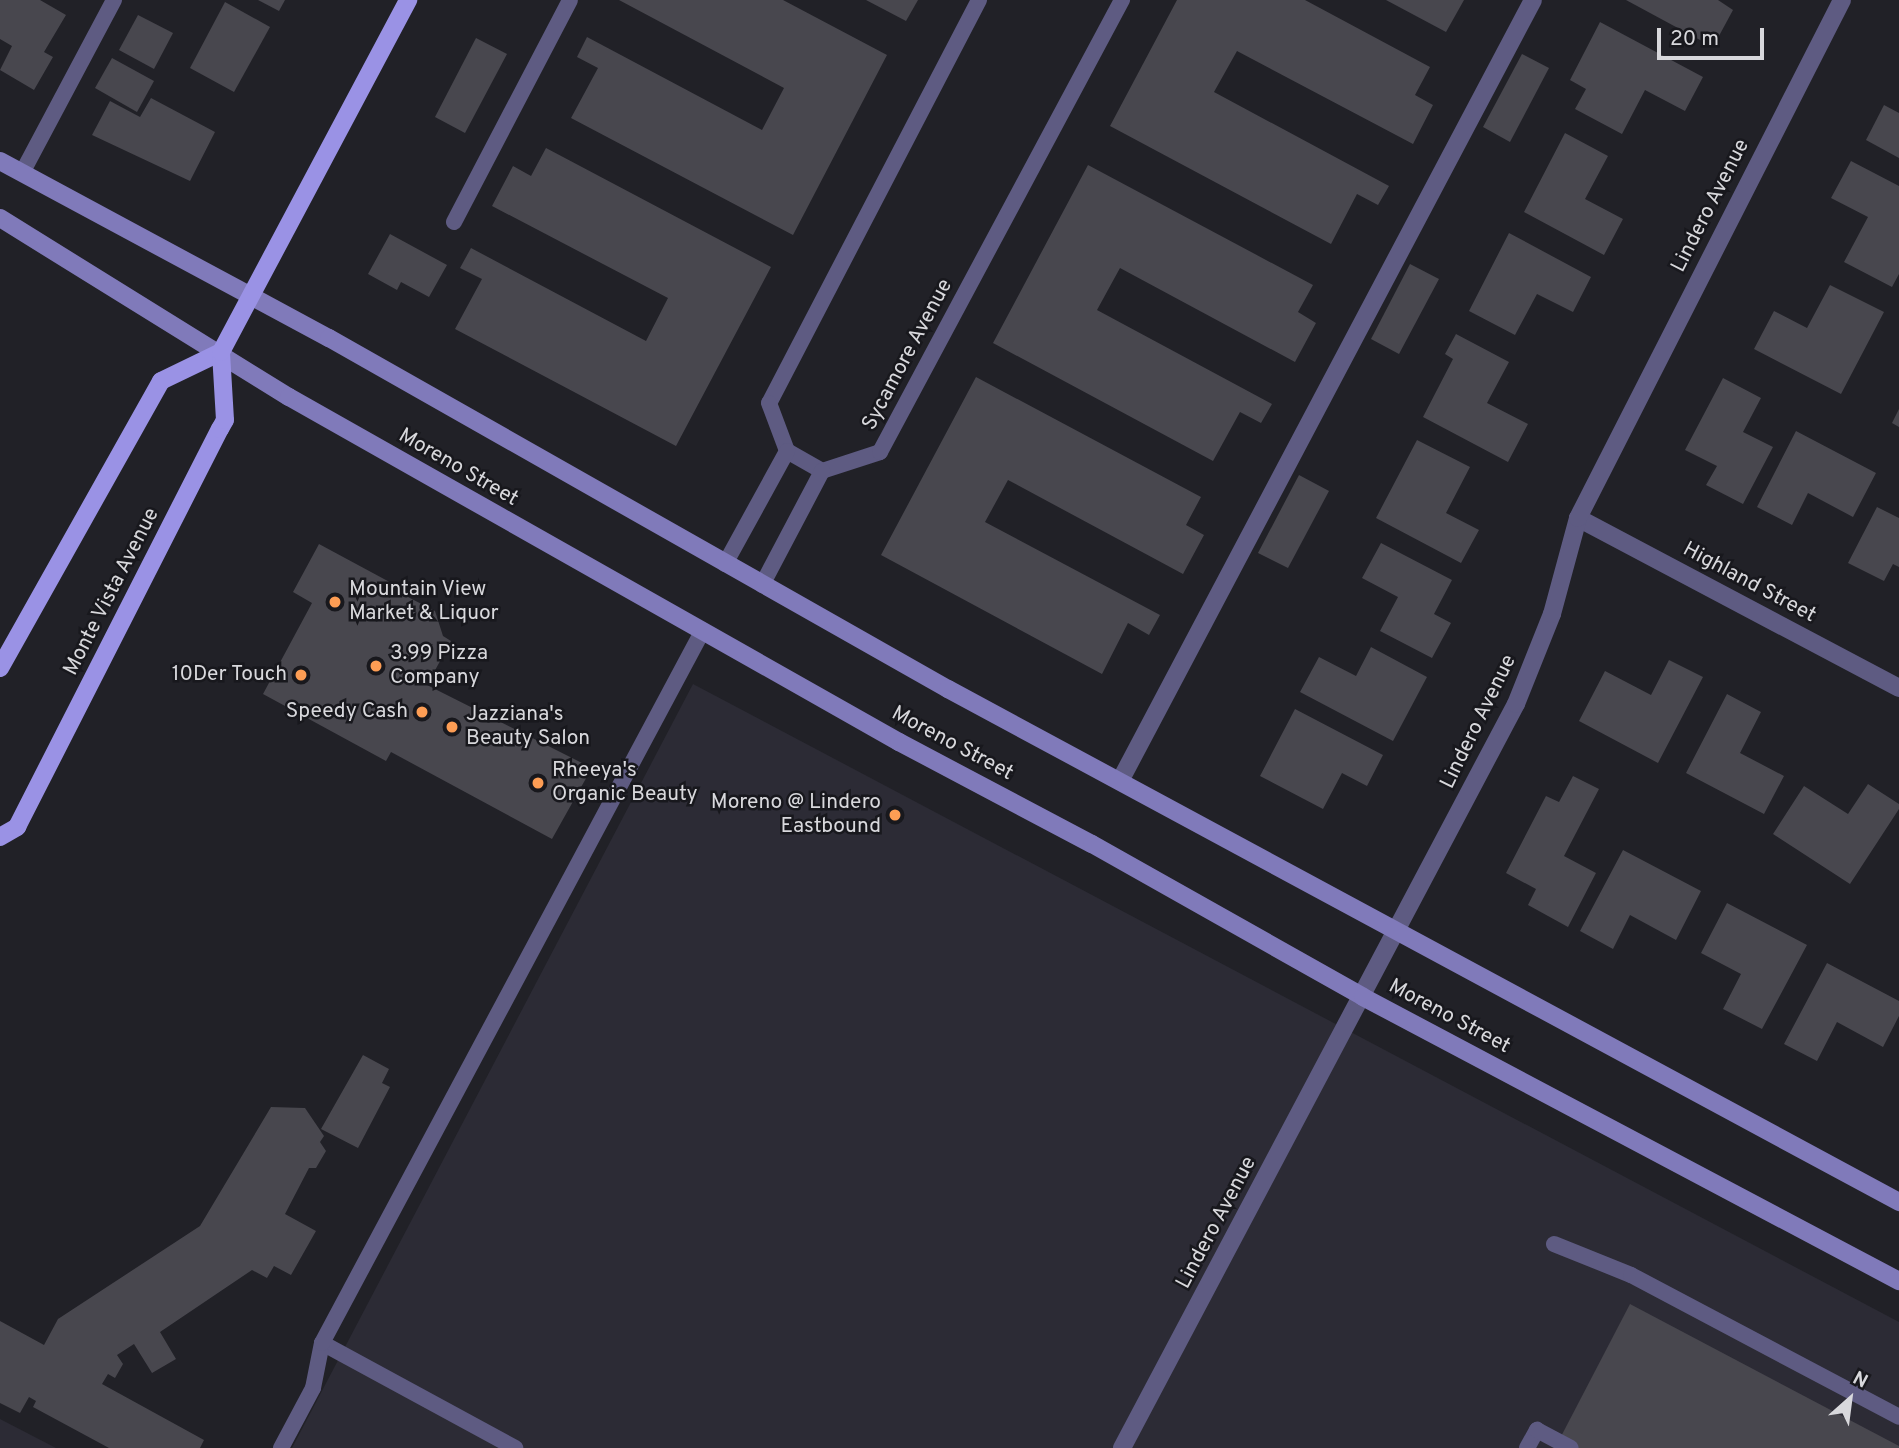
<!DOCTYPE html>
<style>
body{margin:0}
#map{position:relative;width:1899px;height:1448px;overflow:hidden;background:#212127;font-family:Overpass,sans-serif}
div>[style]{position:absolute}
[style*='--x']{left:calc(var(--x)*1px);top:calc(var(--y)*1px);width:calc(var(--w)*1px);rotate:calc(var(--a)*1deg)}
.built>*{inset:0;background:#2c2b35}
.building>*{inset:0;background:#48474e}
.lane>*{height:16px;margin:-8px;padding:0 8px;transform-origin:8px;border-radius:8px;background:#5e5b82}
.street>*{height:18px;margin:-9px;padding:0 9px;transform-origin:9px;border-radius:9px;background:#5e5b82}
.secondary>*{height:18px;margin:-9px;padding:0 9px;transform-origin:9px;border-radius:9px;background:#807aba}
.primary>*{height:18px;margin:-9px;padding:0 9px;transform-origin:9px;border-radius:9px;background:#9a92e5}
.dots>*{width:19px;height:19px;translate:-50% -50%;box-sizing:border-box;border:4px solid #18181d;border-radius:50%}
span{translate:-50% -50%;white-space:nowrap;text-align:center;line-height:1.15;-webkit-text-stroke:5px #18181d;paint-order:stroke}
.street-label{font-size:21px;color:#d8d8dc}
.poi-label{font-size:21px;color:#d8d8dc}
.left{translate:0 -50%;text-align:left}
.right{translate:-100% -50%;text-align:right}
.north{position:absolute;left:1815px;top:1364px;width:70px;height:70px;-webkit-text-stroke:5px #18181d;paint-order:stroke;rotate:28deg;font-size:19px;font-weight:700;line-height:28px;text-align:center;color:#d8d8dc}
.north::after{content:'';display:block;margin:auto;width:24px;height:32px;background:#d8d8dc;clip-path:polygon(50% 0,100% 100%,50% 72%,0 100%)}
.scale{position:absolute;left:1657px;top:28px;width:107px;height:32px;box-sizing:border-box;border:4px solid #d8d8dc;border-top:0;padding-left:9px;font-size:21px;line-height:24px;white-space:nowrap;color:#d8d8dc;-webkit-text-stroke:5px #18181d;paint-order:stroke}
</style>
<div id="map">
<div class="built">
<i style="clip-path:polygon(693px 684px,1899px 1322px,1899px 1448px,292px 1448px)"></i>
<i style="clip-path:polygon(0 1419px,56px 1448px,0 1448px)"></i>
</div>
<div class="building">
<i style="clip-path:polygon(0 0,40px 0,66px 15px,44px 52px,53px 57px,34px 90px,0 70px,12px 46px,0 39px)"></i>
<i style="clip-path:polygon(258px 0,285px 0,279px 11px)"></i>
<i style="clip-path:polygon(619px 0,783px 0,887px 55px,793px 235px,571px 118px,598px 68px,577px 57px,587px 37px,762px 130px,784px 88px)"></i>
<i style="clip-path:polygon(866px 0,918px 0,906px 21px)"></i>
<i style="clip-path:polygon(1177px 0,1305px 0,1430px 67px,1415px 95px,1433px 105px,1413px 144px,1237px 51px,1214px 92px,1389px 186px,1378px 205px,1357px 194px,1331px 244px,1110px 126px)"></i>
<i style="clip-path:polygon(1386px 0,1464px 0,1446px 32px)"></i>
<i style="clip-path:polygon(1626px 0,1718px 0,1733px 10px,1713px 47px)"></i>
<i style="clip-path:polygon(225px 2px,270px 27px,234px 92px,190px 68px)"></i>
<i style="clip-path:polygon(138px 15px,173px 33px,154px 69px,119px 50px)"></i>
<i style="clip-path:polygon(1600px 22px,1703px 77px,1685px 111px,1645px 90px,1622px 134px,1575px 109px,1586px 89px,1570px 80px)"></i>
<i style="clip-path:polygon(476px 38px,507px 54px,465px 133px,435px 117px)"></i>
<i style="clip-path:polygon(1522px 54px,1549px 68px,1510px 142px,1483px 127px)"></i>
<i style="clip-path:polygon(112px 58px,154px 81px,137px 112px,95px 88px)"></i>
<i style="clip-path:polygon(151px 98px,215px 132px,190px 181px,92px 135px,110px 101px,140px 117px)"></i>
<i style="clip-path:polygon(1884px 105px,1899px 113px,1899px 158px,1866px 140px)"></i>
<i style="clip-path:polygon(1565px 133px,1608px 156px,1585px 199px,1623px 219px,1604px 255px,1524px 212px)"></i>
<i style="clip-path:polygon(546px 148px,771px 267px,676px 446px,455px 329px,482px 279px,460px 268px,471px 248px,646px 341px,668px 298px,492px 206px,513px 166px,531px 176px)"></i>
<i style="clip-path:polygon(1851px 161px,1899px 186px,1899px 274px,1892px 287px,1844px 262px,1868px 217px,1831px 198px)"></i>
<i style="clip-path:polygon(1088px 165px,1313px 285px,1298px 312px,1316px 323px,1295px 362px,1120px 268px,1097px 310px,1272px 404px,1261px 423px,1240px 412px,1213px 461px,993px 343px)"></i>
<i style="clip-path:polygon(1509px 233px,1591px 277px,1573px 312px,1537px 294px,1515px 335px,1469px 311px)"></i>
<i style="clip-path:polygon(390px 234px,447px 265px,429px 297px,401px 282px,397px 290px,368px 274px)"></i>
<i style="clip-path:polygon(1410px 264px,1439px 279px,1399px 354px,1371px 339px)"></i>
<i style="clip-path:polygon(1830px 285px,1884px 312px,1841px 394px,1754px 349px,1774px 311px,1807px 328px)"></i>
<i style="clip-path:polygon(1456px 334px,1509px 362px,1487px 403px,1528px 424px,1508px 462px,1423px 417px,1453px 359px,1445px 354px)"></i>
<i style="clip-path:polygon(976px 377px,1201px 497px,1186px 525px,1204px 535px,1183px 574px,1008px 480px,985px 522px,1160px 615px,1149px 635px,1128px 623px,1102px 674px,881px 555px)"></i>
<i style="clip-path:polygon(1723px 378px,1761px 398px,1743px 432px,1773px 447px,1743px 504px,1706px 485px,1717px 466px,1685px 450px)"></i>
<i style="clip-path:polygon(1899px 409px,1899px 427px,1892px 423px)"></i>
<i style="clip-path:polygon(1796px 431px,1876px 473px,1853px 517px,1808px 493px,1792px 525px,1757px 507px)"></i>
<i style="clip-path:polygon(1417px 440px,1470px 467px,1446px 513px,1479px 530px,1461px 563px,1376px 518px)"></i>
<i style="clip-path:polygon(1299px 475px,1329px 491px,1288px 568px,1258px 553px)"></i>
<i style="clip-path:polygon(1877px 507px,1899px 518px,1899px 567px,1893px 564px,1884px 581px,1848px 563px)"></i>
<i style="clip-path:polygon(1381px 543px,1452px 580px,1434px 614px,1451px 623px,1432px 658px,1380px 631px,1398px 597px,1362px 578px)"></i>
<i style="clip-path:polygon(319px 544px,410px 593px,408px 597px,435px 611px,443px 636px,451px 641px,427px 685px,586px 765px,589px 773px,552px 839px,391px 752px,386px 761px,263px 694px,312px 603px,293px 592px)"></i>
<i style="clip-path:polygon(1371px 647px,1427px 677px,1393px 741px,1300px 692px,1319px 657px,1356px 676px)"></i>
<i style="clip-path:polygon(1669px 660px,1703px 677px,1658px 763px,1579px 721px,1605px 671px,1651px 695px)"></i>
<i style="clip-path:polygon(1727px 694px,1761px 712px,1740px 753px,1784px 776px,1764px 814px,1686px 773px)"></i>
<i style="clip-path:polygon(1295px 709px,1383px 755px,1367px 786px,1342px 773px,1323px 809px,1260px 776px)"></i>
<i style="clip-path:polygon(1573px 776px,1599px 789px,1564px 856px,1596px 873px,1568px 927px,1528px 905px,1536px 889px,1506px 873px,1546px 796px,1559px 802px)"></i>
<i style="clip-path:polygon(1868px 784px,1899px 804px,1899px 809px,1850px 884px,1773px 834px,1804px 786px,1848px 814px)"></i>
<i style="clip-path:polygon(1623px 850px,1701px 891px,1676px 940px,1630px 915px,1613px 949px,1580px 931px)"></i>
<i style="clip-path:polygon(1727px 903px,1807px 945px,1762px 1029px,1723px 1009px,1741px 974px,1701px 953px)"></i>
<i style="clip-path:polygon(1827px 963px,1899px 1001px,1899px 1016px,1883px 1047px,1837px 1022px,1817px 1061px,1784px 1044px)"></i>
<i style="clip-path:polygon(363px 1055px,389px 1069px,382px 1083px,390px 1087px,358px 1148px,321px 1129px)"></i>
<i style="clip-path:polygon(271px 1107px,305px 1108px,324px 1136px,320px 1142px,326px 1151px,316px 1168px,309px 1168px,285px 1214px,316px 1231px,291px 1275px,274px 1266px,267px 1278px,252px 1270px,160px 1332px,176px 1359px,152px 1373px,134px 1344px,117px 1355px,123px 1364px,115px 1378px,108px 1374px,102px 1384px,204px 1440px,200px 1448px,109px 1448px,33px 1407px,36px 1401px,29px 1397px,20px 1413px,0 1403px,0 1321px,44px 1345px,58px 1319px,200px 1226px)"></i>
<i style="clip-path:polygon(1630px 1304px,1899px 1446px,1899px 1448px,1555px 1448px)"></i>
</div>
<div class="lane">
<i style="--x:979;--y:0;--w:454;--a:117.5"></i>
<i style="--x:769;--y:403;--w:51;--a:69.4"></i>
<i style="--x:787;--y:451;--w:40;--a:29.7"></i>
<i style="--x:822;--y:471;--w:61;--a:-18.1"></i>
<i style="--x:880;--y:452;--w:513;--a:-61.84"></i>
<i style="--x:22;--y:173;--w:196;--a:-62"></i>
<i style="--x:454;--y:222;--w:250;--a:-62.4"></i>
<i style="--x:725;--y:564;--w:129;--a:-61.2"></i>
<i style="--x:762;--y:585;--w:129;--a:-62.2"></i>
<i style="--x:1554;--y:1244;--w:83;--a:21.9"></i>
<i style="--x:1631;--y:1275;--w:303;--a:27.9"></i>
<i style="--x:322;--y:1343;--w:220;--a:28.5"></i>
<i style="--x:281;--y:1448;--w:68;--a:-61.9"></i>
<i style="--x:313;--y:1388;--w:46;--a:-78.7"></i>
<i style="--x:322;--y:1343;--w:808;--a:-61.88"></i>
<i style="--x:1527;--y:1448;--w:21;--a:-61"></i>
<i style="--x:1537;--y:1430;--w:38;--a:28"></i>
</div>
<div class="street">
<i style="--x:1578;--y:518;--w:363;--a:27.9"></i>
<i style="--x:1120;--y:781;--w:883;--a:-62.13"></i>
<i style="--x:1122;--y:1448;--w:842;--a:-62.1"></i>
<i style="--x:1516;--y:704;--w:97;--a:-68.2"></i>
<i style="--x:1552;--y:614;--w:99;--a:-74.8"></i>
<i style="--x:1578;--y:518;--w:581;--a:-62.99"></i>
</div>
<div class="secondary">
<i style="--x:0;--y:161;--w:374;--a:28.3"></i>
<i style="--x:329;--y:338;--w:712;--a:29.56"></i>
<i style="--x:948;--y:689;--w:1081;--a:28.34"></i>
<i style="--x:0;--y:218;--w:340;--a:31.8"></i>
<i style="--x:289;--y:397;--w:701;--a:29.49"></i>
<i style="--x:899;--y:742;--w:218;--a:27.9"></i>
<i style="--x:1092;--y:844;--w:311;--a:29.4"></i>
<i style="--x:1363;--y:997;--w:607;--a:27.92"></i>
</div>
<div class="primary">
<i style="--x:0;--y:668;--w:329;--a:-60.7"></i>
<i style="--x:161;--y:381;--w:67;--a:-25.8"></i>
<i style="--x:0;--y:837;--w:20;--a:-30"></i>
<i style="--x:17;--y:827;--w:447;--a:-63"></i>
<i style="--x:220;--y:429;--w:10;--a:-61"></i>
<i style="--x:225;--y:420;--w:68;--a:-93.4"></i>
<i style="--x:221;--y:352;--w:399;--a:-62"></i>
</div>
<div class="dots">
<i style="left:335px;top:602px;background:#fd9d54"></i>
<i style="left:376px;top:666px;background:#fd9d54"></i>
<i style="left:301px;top:675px;background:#fd9d54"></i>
<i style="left:422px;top:712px;background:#fd9d54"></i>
<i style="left:452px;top:727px;background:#fd9d54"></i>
<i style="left:538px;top:783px;background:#fd9d54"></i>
<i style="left:895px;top:815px;background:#fd9d54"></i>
</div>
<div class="street-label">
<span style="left:1711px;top:206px;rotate:-63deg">Lindero Avenue</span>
<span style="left:908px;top:355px;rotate:-62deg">Sycamore Avenue</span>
<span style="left:458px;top:468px;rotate:30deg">Moreno Street</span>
<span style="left:1749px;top:583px;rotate:28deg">Highland Street</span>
<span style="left:112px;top:592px;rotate:-63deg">Monte Vista Avenue</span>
<span style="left:1479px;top:722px;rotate:-64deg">Lindero Avenue</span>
<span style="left:952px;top:744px;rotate:28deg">Moreno Street</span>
<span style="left:1449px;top:1017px;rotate:28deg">Moreno Street</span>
<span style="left:1217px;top:1223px;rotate:-62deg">Lindero Avenue</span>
</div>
<div class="poi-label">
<span class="left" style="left:349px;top:602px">Mountain View<br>Market &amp; Liquor</span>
<span class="left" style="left:390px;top:666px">3.99 Pizza<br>Company</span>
<span class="right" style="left:287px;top:675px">10Der Touch</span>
<span class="right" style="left:408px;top:712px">Speedy Cash</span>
<span class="left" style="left:466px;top:727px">Jazziana's<br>Beauty Salon</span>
<span class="left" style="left:552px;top:783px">Rheeya's<br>Organic Beauty</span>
<span class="right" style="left:881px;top:815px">Moreno @ Lindero<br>Eastbound</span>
</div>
<div class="north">N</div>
<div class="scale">20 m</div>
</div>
